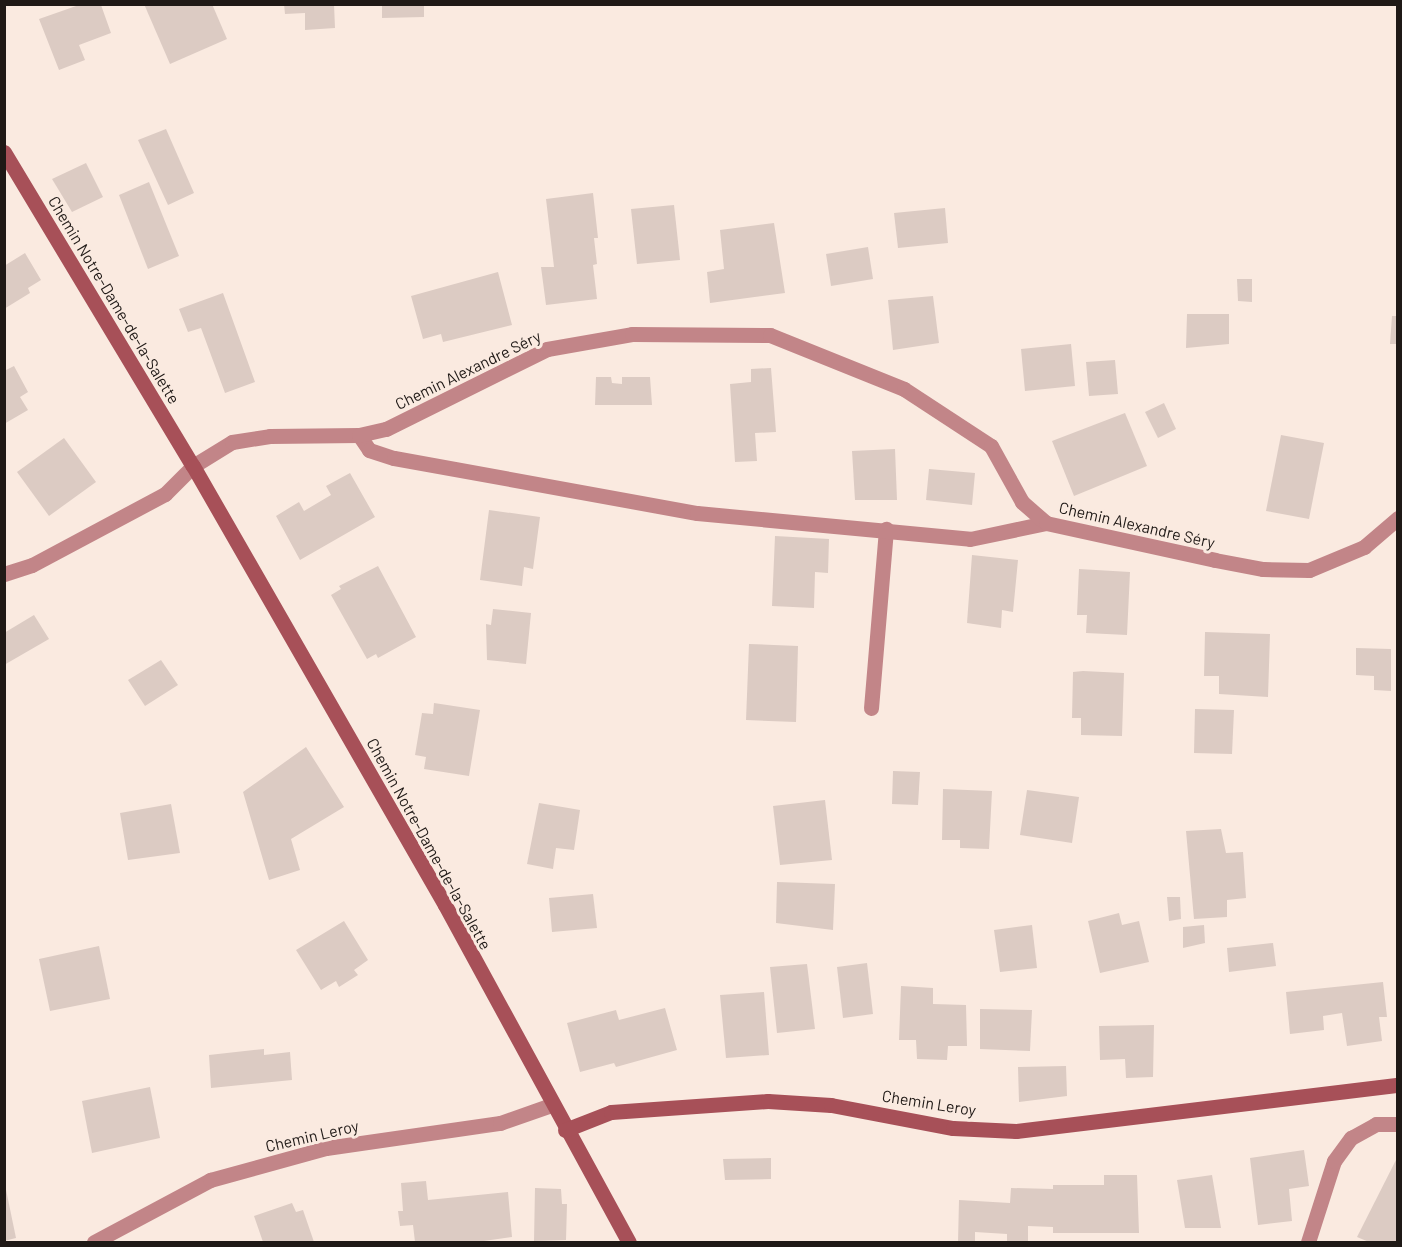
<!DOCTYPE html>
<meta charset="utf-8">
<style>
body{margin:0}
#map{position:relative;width:1402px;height:1247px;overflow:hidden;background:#faeae0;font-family:Barlow,sans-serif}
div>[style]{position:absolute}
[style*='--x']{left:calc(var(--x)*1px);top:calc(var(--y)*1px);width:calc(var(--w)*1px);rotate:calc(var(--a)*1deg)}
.building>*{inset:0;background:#dccbc3}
.lane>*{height:15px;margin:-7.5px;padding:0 7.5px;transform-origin:7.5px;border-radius:7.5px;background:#c28588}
.street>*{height:15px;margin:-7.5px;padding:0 7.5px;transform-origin:7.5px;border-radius:7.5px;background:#c28588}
.secondary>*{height:15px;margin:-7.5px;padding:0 7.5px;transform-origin:7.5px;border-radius:7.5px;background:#a75058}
span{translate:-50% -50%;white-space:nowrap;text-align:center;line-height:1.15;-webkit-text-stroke:6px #faeae0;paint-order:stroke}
.street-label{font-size:16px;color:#1f1916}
.frame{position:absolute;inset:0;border:6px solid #1f1916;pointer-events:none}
</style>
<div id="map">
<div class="building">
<i style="clip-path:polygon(144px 4px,212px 4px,227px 39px,170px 64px)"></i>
<i style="clip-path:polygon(284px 4px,334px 4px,335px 28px,305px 30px,305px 13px,285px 14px)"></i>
<i style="clip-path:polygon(382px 4px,424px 4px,424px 17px,382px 18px)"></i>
<i style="clip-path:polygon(79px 5px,101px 5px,111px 33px,79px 45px,85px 60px,59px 70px,39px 19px)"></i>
<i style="clip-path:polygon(166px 129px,194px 193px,168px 205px,138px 140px)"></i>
<i style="clip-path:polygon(86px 163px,103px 197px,72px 212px,52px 179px)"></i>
<i style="clip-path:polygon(149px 182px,179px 256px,148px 269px,119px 195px)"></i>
<i style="clip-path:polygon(593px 193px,598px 238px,594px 238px,597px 264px,593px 265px,597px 299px,546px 305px,541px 267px,554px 267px,546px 199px)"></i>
<i style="clip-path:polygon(674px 205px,680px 260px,637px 264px,631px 209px)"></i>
<i style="clip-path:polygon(945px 208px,948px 243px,898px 248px,894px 213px)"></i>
<i style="clip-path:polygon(774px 223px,785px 293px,710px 303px,707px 272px,724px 269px,720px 230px)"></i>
<i style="clip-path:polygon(868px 247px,873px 279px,831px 286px,826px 254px)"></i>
<i style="clip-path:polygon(25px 253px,41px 280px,28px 288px,30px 293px,4px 309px,4px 266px)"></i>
<i style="clip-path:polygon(498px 272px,512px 325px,443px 342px,441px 334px,423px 339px,411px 296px)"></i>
<i style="clip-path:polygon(1237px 279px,1252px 279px,1252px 302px,1238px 301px)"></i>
<i style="clip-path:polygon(223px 293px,255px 382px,225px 393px,201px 328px,188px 332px,179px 309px)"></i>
<i style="clip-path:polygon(933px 296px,939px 343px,893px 350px,888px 300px)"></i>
<i style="clip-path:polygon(1187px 314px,1229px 314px,1229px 344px,1186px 348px)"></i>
<i style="clip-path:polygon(1392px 316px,1398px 316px,1398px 344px,1390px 344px)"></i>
<i style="clip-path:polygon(1071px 344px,1075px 386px,1025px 391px,1021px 349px)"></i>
<i style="clip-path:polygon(1115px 360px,1118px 394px,1089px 396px,1086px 362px)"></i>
<i style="clip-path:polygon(14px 366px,28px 392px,20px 397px,28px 410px,4px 424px,4px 371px)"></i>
<i style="clip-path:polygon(771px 368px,776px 432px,755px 433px,757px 461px,735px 462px,730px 384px,751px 382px,751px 369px)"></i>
<i style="clip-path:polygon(596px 377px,611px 377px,612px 383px,622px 384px,622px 377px,650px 377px,652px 405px,595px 405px)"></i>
<i style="clip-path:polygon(1164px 403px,1176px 429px,1158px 438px,1145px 412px)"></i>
<i style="clip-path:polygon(1125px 413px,1147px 466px,1074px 496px,1052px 441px)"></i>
<i style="clip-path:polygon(1281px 435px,1324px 443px,1309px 519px,1266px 511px)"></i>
<i style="clip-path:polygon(64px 438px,96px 482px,49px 516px,17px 472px)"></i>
<i style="clip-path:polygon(895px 449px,897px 500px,855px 500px,852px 451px)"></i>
<i style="clip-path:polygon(929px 469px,975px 473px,972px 505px,926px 500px)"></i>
<i style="clip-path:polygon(350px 473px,375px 517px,300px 560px,276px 516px,299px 502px,304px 511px,331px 495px,326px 486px)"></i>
<i style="clip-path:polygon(489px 510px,540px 517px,533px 569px,524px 567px,522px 586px,480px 580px)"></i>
<i style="clip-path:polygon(775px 536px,829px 539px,828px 573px,815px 572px,814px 608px,772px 606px)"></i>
<i style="clip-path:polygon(972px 555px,1018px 560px,1013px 612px,1002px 610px,1001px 628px,967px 623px)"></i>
<i style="clip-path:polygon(378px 566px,416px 637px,378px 658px,376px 654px,367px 659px,331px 595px,341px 589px,339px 586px)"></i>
<i style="clip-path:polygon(1079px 569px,1130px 572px,1127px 635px,1086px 633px,1087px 615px,1077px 615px)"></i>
<i style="clip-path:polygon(493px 609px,531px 613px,526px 664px,487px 660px,486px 624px,491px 625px)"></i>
<i style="clip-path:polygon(34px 615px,49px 639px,4px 665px,4px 633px)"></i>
<i style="clip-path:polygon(1205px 632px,1270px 634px,1268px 697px,1219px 694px,1219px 676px,1204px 676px)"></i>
<i style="clip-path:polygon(749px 644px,798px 646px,796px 722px,746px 720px)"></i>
<i style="clip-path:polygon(1356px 648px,1391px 649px,1391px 691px,1374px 690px,1374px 676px,1356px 675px)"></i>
<i style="clip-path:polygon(161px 660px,178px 685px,145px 706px,128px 680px)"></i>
<i style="clip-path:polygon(1083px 671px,1124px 673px,1122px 736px,1081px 735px,1081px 718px,1072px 718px,1073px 672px)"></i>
<i style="clip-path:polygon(434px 703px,480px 710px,469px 776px,424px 769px,426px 757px,415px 755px,422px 713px,433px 714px)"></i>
<i style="clip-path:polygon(1195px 709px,1234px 710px,1232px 754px,1194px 753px)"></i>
<i style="clip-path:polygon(306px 747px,344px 807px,291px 839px,300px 870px,269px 880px,243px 792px)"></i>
<i style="clip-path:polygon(893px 771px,920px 772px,918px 805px,892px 804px)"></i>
<i style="clip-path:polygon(943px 789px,992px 791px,989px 849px,960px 848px,960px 840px,942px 840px)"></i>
<i style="clip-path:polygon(1027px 790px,1079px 797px,1072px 843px,1020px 835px)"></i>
<i style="clip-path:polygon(825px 800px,832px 860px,780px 865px,773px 806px)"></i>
<i style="clip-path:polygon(539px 803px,580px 810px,574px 850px,556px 848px,553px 869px,527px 864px)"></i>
<i style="clip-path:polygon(171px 804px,180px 853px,128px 860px,120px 813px)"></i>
<i style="clip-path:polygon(1221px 829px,1226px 853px,1243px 852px,1246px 898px,1227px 900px,1227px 917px,1194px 919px,1186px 831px)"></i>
<i style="clip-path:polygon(777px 882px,835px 884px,833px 930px,776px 923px)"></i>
<i style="clip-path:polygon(593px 894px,597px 928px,552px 932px,549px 898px)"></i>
<i style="clip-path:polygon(1167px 897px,1180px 897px,1181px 919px,1169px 921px)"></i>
<i style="clip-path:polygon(1119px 913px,1122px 925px,1139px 921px,1149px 962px,1100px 973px,1088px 921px)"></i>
<i style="clip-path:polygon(344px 921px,368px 960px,354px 970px,358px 975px,339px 987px,336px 981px,321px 990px,296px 950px)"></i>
<i style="clip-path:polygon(1032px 925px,1037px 968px,1000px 972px,994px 930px)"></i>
<i style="clip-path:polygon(1204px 925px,1205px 943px,1183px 948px,1183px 927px)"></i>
<i style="clip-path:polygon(1273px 943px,1276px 966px,1229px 972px,1227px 948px)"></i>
<i style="clip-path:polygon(99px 946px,110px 999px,50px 1011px,39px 959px)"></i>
<i style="clip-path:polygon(867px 963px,873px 1014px,843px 1018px,837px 967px)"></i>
<i style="clip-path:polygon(807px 964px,815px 1029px,777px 1033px,770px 967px)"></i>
<i style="clip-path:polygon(1383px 982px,1387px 1017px,1379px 1017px,1382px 1041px,1347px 1046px,1342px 1013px,1323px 1016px,1324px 1030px,1290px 1034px,1286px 992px)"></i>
<i style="clip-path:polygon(901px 986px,933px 988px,933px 1004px,966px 1005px,967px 1046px,948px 1046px,947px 1060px,917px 1059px,916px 1040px,899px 1040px)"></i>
<i style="clip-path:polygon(764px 992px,769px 1055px,726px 1058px,720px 995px)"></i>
<i style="clip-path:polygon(665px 1008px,677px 1050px,616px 1067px,614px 1063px,580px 1072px,567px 1023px,616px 1010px,619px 1020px)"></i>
<i style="clip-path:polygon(980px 1009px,1032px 1010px,1030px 1051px,980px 1049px)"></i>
<i style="clip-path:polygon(1154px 1025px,1153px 1077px,1126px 1078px,1125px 1059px,1100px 1060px,1099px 1026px)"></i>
<i style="clip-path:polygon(264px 1049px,264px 1055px,290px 1052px,292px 1080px,211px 1088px,209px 1055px)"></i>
<i style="clip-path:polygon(1066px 1066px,1067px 1096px,1019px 1102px,1018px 1067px)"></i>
<i style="clip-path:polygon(150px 1087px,160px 1138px,92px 1153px,82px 1101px)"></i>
<i style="clip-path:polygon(1304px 1150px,1309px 1186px,1289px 1189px,1292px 1221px,1258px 1225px,1250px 1158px)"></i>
<i style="clip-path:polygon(1398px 1156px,1398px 1242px,1369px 1242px,1357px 1237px)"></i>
<i style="clip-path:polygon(771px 1158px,771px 1179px,725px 1180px,723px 1159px)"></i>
<i style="clip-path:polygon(1104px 1175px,1137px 1175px,1139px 1233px,1053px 1233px,1053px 1227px,1028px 1226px,1028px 1242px,1007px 1242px,1007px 1234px,975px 1232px,975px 1242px,958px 1242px,959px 1200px,1010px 1203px,1011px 1188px,1053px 1189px,1053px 1185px,1104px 1185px)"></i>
<i style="clip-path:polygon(1212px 1175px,1221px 1228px,1185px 1228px,1177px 1180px)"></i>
<i style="clip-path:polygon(4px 1180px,16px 1238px,4px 1241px)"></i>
<i style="clip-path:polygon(426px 1181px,428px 1200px,508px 1192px,512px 1237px,477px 1242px,415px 1242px,413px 1225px,400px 1226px,398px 1211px,403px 1211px,401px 1183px)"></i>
<i style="clip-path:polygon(535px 1188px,561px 1189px,562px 1204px,567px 1204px,566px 1240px,534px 1241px)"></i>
<i style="clip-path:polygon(292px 1203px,296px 1212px,303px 1210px,314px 1242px,263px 1242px,254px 1216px)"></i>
</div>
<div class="lane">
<i style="--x:871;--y:708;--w:180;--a:-85.2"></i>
</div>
<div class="street">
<i style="--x:359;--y:435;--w:18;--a:56"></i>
<i style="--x:369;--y:450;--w:26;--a:18"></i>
<i style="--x:394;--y:458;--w:308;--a:10.3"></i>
<i style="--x:697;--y:513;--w:274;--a:5.4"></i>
<i style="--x:970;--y:539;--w:78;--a:-11.9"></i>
<i style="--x:4;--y:574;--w:29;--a:-18"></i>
<i style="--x:32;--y:565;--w:151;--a:-28.1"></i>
<i style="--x:165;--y:494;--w:40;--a:-45"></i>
<i style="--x:193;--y:466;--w:46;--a:-31.6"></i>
<i style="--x:232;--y:442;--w:38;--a:-9"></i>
<i style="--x:270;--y:436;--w:89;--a:-0.6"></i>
<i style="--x:359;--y:435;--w:28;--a:-13"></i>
<i style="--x:386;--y:429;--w:180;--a:-26.4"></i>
<i style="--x:547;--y:349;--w:86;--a:-10"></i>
<i style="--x:632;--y:334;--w:138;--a:0.4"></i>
<i style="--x:770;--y:335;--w:144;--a:21.9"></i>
<i style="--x:904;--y:389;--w:104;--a:33.2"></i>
<i style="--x:991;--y:446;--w:64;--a:61"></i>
<i style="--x:1022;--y:502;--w:32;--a:41"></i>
<i style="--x:1046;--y:523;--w:173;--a:12.3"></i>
<i style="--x:1215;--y:560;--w:49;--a:10.6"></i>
<i style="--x:1263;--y:569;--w:46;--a:1.2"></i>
<i style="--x:1309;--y:570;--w:60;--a:-22.7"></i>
<i style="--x:1364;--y:547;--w:45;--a:-40.5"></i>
<i style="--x:94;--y:1242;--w:132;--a:-28.1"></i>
<i style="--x:210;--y:1180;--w:120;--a:-15.4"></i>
<i style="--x:326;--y:1148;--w:176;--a:-8.2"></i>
<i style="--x:500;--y:1123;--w:54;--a:-19.4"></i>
<i style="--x:1308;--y:1242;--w:85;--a:-72.2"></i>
<i style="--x:1334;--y:1161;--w:29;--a:-54"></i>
<i style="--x:1351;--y:1138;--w:29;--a:-29"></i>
<i style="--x:1376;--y:1124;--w:22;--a:0"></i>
</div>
<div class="secondary">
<i style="--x:4;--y:152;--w:366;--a:59"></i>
<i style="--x:193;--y:466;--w:506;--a:60.14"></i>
<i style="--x:445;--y:905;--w:384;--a:61.4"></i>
<i style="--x:565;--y:1130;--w:49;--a:-21.4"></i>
<i style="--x:611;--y:1112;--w:157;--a:-4"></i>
<i style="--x:768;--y:1101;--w:63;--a:3.6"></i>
<i style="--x:831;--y:1105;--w:124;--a:10.7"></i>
<i style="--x:953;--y:1128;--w:63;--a:2.7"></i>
<i style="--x:1016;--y:1131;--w:385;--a:-6.9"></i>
</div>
<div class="street-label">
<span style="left:114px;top:300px;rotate:59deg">Chemin Notre-Dame-de-la-Salette</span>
<span style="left:468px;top:370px;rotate:-26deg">Chemin Alexandre Séry</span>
<span style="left:1137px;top:525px;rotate:13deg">Chemin Alexandre Séry</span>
<span style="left:429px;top:844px;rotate:61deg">Chemin Notre-Dame-de-la-Salette</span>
<span style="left:929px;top:1103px;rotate:9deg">Chemin Leroy</span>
<span style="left:312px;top:1136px;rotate:-13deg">Chemin Leroy</span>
</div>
<div class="frame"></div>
</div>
